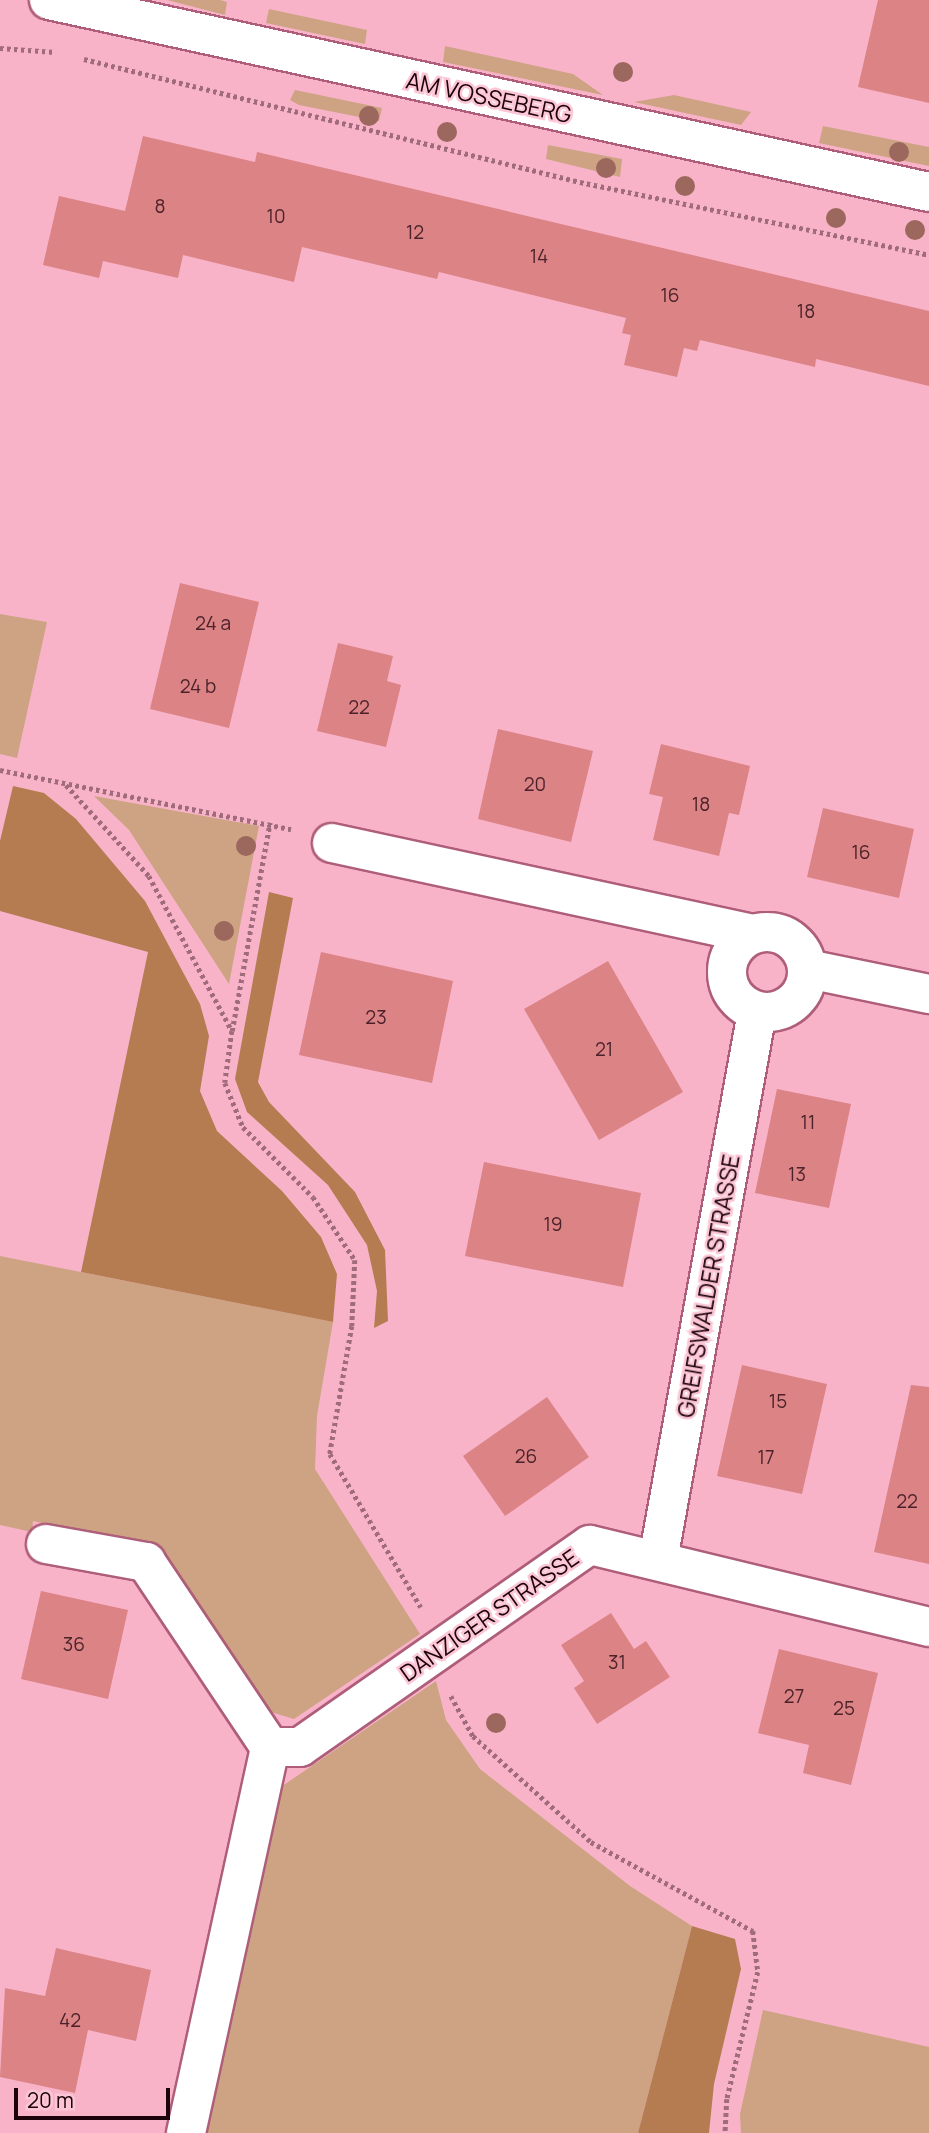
<!DOCTYPE html>
<style>
body{margin:0}
#map{position:relative;width:929px;height:2133px;overflow:hidden;background:#f9b3c9;font-family:Manrope,sans-serif}
div>[style]{position:absolute}
[style*='--x']{left:calc(var(--x)*1px);top:calc(var(--y)*1px);width:calc(var(--w)*1px);rotate:calc(var(--a)*1deg)}
.green>*{inset:0;background:#cda383}
.forest>*{inset:0;background:#b47c50}
.building>*{inset:0;background:#db8385}
.path>*{height:4.5px;margin-top:-2.25px;transform-origin:0;background:repeating-linear-gradient(90deg,#a06c7c 0 3.5px,transparent 0 7px)}
.roads{filter:drop-shadow(2px 0 #ae5e7a) drop-shadow(-2px 0 #ae5e7a) drop-shadow(0 2px #ae5e7a) drop-shadow(0 -2px #ae5e7a)}
.minor>*{height:38px;margin:-19px;padding:0 19px;transform-origin:19px;border-radius:19px;background:#fff}
.minor>.ring{margin:-19px;padding:0;box-sizing:content-box;background:none;border:38px solid #fff;border-radius:50%}
.tertiary>*{height:38px;margin:-19px;padding:0 19px;transform-origin:19px;border-radius:19px;background:#fff}
.trees>*{width:20px;height:20px;margin:-10px;border-radius:50%;background:#9c675d}
span{translate:-50% -50%;white-space:nowrap;text-align:center;line-height:1.15;-webkit-text-stroke:5px #fcc6d6;paint-order:stroke}
.number-label{font-size:19px;color:#4c222a}
.number-label span{-webkit-text-stroke-width:0}
.street-label{font-size:23px;color:#1c020b}
.scale{position:absolute;left:14px;top:2088px;width:156px;height:32px;box-sizing:border-box;border:4px solid #1c020b;border-top:0;padding-left:9px;font-size:21px;line-height:24px;white-space:nowrap;color:#1c020b;-webkit-text-stroke:5px #fcc6d6;paint-order:stroke}
</style>
<div id="map">
<div class="green">
<i style="clip-path:polygon(167px 0,220px 0,227px 2px,225px 15px)"></i>
<i style="clip-path:polygon(269px 9px,367px 30px,365px 44px,266px 23px)"></i>
<i style="clip-path:polygon(445px 46px,573px 74px,603px 95px,443px 62px)"></i>
<i style="clip-path:polygon(295px 90px,382px 108px,379px 121px,299px 105px,290px 100px)"></i>
<i style="clip-path:polygon(674px 95px,751px 112px,741px 125px,634px 102px)"></i>
<i style="clip-path:polygon(823px 126px,929px 147px,929px 166px,819px 143px)"></i>
<i style="clip-path:polygon(548px 145px,622px 159px,620px 177px,546px 159px)"></i>
<i style="clip-path:polygon(0 614px,47px 622px,17px 758px,0 754px)"></i>
<i style="clip-path:polygon(94px 796px,259px 826px,229px 984px,129px 830px)"></i>
<i style="clip-path:polygon(0 1256px,333px 1322px,317px 1416px,315px 1469px,420px 1634px,294px 1719px,271px 1712px,159px 1549px,33px 1521px,32px 1532px,0 1525px)"></i>
<i style="clip-path:polygon(436px 1681px,446px 1720px,480px 1769px,630px 1886px,692px 1926px,638px 2133px,207px 2133px,275px 1791px)"></i>
<i style="clip-path:polygon(763px 2010px,929px 2047px,929px 2133px,741px 2133px,740px 2114px)"></i>
</div>
<div class="forest">
<i style="clip-path:polygon(13px 786px,44px 793px,76px 819px,145px 901px,200px 1004px,209px 1036px,200px 1091px,217px 1131px,282px 1191px,321px 1237px,337px 1274px,333px 1322px,81px 1272px,148px 952px,0 911px,0 841px)"></i>
<i style="clip-path:polygon(269px 892px,293px 898px,258px 1082px,269px 1102px,355px 1192px,385px 1250px,388px 1321px,374px 1328px,377px 1291px,367px 1245px,328px 1185px,247px 1112px,235px 1079px)"></i>
<i style="clip-path:polygon(692px 1926px,735px 1939px,741px 1969px,714px 2084px,709px 2133px,638px 2133px)"></i>
</div>
<div class="building">
<i style="clip-path:polygon(878px 0,929px 0,929px 103px,858px 87px)"></i>
<i style="clip-path:polygon(143px 136px,255px 162px,257px 152px,929px 311px,929px 386px,816px 359px,815px 367px,700px 340px,697px 351px,684px 348px,677px 377px,624px 365px,631px 335px,622px 333px,626px 318px,439px 272px,437px 279px,302px 247px,294px 282px,183px 255px,178px 278px,103px 261px,99px 278px,43px 265px,59px 196px,125px 211px)"></i>
<i style="clip-path:polygon(180px 583px,259px 602px,229px 728px,150px 709px)"></i>
<i style="clip-path:polygon(338px 643px,393px 656px,387px 681px,401px 685px,386px 747px,317px 731px)"></i>
<i style="clip-path:polygon(498px 729px,593px 751px,571px 842px,478px 819px)"></i>
<i style="clip-path:polygon(661px 744px,750px 766px,739px 815px,729px 813px,719px 856px,653px 840px,663px 797px,649px 794px)"></i>
<i style="clip-path:polygon(823px 808px,914px 829px,899px 898px,807px 877px)"></i>
<i style="clip-path:polygon(321px 952px,453px 981px,432px 1083px,299px 1055px)"></i>
<i style="clip-path:polygon(608px 961px,683px 1092px,599px 1140px,524px 1009px)"></i>
<i style="clip-path:polygon(777px 1089px,851px 1104px,829px 1208px,755px 1193px)"></i>
<i style="clip-path:polygon(484px 1162px,641px 1193px,623px 1287px,465px 1256px)"></i>
<i style="clip-path:polygon(742px 1365px,827px 1384px,802px 1494px,717px 1476px)"></i>
<i style="clip-path:polygon(911px 1385px,929px 1387px,929px 1564px,874px 1552px)"></i>
<i style="clip-path:polygon(547px 1397px,589px 1457px,505px 1516px,463px 1456px)"></i>
<i style="clip-path:polygon(41px 1591px,128px 1610px,108px 1699px,21px 1679px)"></i>
<i style="clip-path:polygon(611px 1613px,634px 1649px,646px 1641px,670px 1677px,597px 1724px,574px 1688px,584px 1681px,561px 1645px)"></i>
<i style="clip-path:polygon(779px 1649px,878px 1673px,851px 1785px,803px 1773px,809px 1745px,758px 1733px)"></i>
<i style="clip-path:polygon(56px 1948px,151px 1970px,136px 2041px,88px 2030px,75px 2093px,0 2077px,5px 1988px,45px 1996px)"></i>
</div>
<div class="path">
<i style="--x:0;--y:48;--w:55;--a:4.2"></i>
<i style="--x:84;--y:59;--w:511;--a:13.93"></i>
<i style="--x:580;--y:182;--w:357;--a:11.8"></i>
<i style="--x:0;--y:770;--w:297;--a:11.5"></i>
<i style="--x:66;--y:785;--w:123;--a:47.6"></i>
<i style="--x:149;--y:876;--w:176;--a:61.8"></i>
<i style="--x:232;--y:1031;--w:52;--a:97.7"></i>
<i style="--x:225;--y:1083;--w:48;--a:67.8"></i>
<i style="--x:243;--y:1127;--w:99;--a:45"></i>
<i style="--x:313;--y:1197;--w:76;--a:56.3"></i>
<i style="--x:355;--y:1260;--w:66;--a:92.6"></i>
<i style="--x:352;--y:1326;--w:130;--a:99.8"></i>
<i style="--x:330;--y:1454;--w:178;--a:59.3"></i>
<i style="--x:232;--y:1031;--w:212;--a:-79.7"></i>
<i style="--x:451;--y:1696;--w:46;--a:61.2"></i>
<i style="--x:473;--y:1736;--w:159;--a:41.9"></i>
<i style="--x:591;--y:1842;--w:185;--a:28.8"></i>
<i style="--x:753;--y:1931;--w:41;--a:83"></i>
<i style="--x:758;--y:1972;--w:131;--a:103.7"></i>
<i style="--x:727;--y:2099;--w:34;--a:93"></i>
</div>
<div class="roads">
<div class="minor">
<i style="--x:332;--y:843;--w:431;--a:12.2"></i>
<i class="ring" style="left:727px;top:932px;width:42px;height:42px"></i>
<i style="--x:808;--y:969;--w:124;--a:11.7"></i>
<i style="--x:46;--y:1544;--w:102;--a:10.2"></i>
<i style="--x:146;--y:1562;--w:223;--a:56.2"></i>
<i style="--x:270;--y:1747;--w:30;--a:0"></i>
<i style="--x:300;--y:1747;--w:353;--a:-34.9"></i>
<i style="--x:590;--y:1545;--w:349;--a:13.6"></i>
<i style="--x:658;--y:1560;--w:557;--a:-79.76"></i>
<i style="--x:186;--y:2133;--w:395;--a:-77.7"></i>
</div>
<div class="tertiary">
<i style="--x:49;--y:0;--w:901;--a:12.31"></i>
</div>
</div>
<div class="trees">
<i style="left:623px;top:72px"></i>
<i style="left:369px;top:116px"></i>
<i style="left:447px;top:132px"></i>
<i style="left:899px;top:152px"></i>
<i style="left:606px;top:168px"></i>
<i style="left:685px;top:186px"></i>
<i style="left:836px;top:218px"></i>
<i style="left:915px;top:230px"></i>
<i style="left:246px;top:846px"></i>
<i style="left:224px;top:931px"></i>
<i style="left:496px;top:1723px"></i>
</div>
<div class="number-label">
<span style="left:160px;top:207px">8</span>
<span style="left:276px;top:217px">10</span>
<span style="left:415px;top:233px">12</span>
<span style="left:539px;top:257px">14</span>
<span style="left:670px;top:296px">16</span>
<span style="left:806px;top:312px">18</span>
<span style="left:213px;top:624px">24 a</span>
<span style="left:198px;top:687px">24 b</span>
<span style="left:359px;top:708px">22</span>
<span style="left:535px;top:785px">20</span>
<span style="left:701px;top:805px">18</span>
<span style="left:861px;top:853px">16</span>
<span style="left:376px;top:1018px">23</span>
<span style="left:604px;top:1050px">21</span>
<span style="left:808px;top:1123px">11</span>
<span style="left:797px;top:1175px">13</span>
<span style="left:553px;top:1225px">19</span>
<span style="left:778px;top:1402px">15</span>
<span style="left:526px;top:1457px">26</span>
<span style="left:766px;top:1458px">17</span>
<span style="left:907px;top:1502px">22</span>
<span style="left:74px;top:1645px">36</span>
<span style="left:617px;top:1663px">31</span>
<span style="left:794px;top:1697px">27</span>
<span style="left:844px;top:1709px">25</span>
<span style="left:70px;top:2021px">42</span>
</div>
<div class="street-label">
<span style="left:489px;top:97px;rotate:12deg">AM VOSSEBERG</span>
<span style="left:708px;top:1286px;rotate:-80deg">GREIFSWALDER STRASSE</span>
<span style="left:489px;top:1615px;rotate:-35deg">DANZIGER STRASSE</span>
</div>
<div class="scale">20 m</div>
</div>
